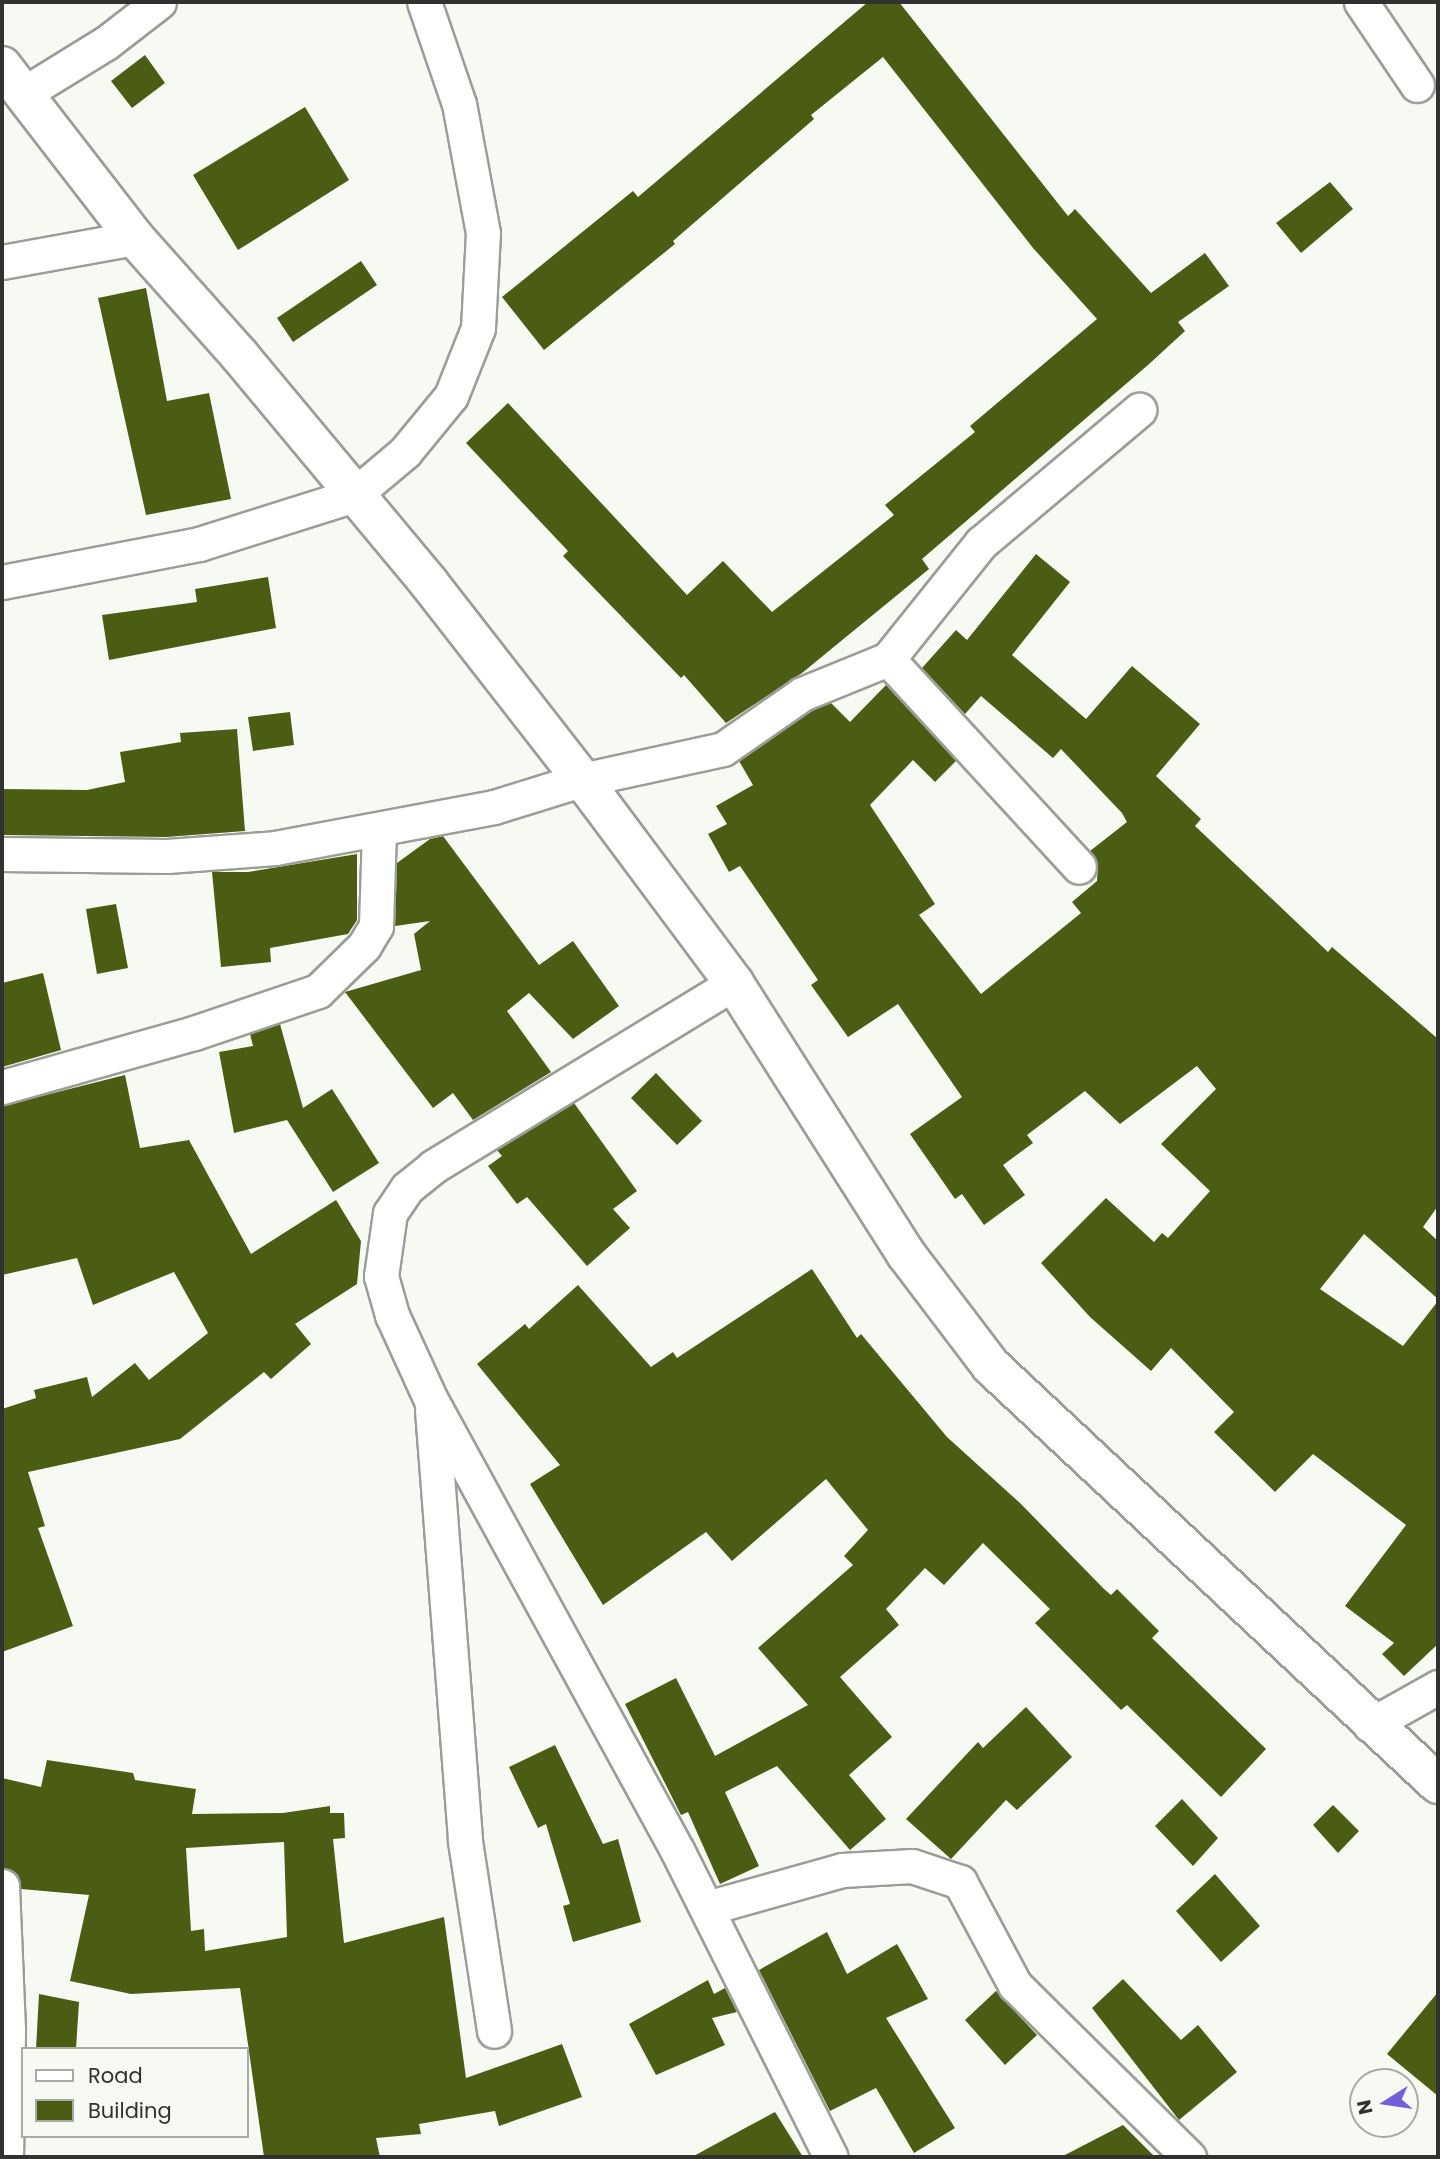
<!DOCTYPE html>
<style>
body{margin:0}
#map{position:relative;width:1440px;height:2159px;overflow:hidden;background:#f7faf3;font-family:Poppins,sans-serif}
div>[style]{position:absolute}
[style*='--x']{left:calc(var(--x)*1px);top:calc(var(--y)*1px);width:calc(var(--w)*1px);rotate:calc(var(--a)*1deg)}
.building>*{inset:0;background:#4b5d13}
.roads{filter:drop-shadow(2px 0 #9b9d97) drop-shadow(-2px 0 #9b9d97) drop-shadow(0 2px #9b9d97) drop-shadow(0 -2px #9b9d97)}
.minor>*{height:33px;margin:-16.5px;padding:0 16.5px;transform-origin:16.5px;border-radius:16.5px;background:#fff}
.secondary>*{height:38px;margin:-19px;padding:0 19px;transform-origin:19px;border-radius:19px;background:#fff}
span{translate:-50% -50%;white-space:nowrap;text-align:center;line-height:1.15;-webkit-text-stroke:7px #f7faf3;paint-order:stroke}
.frame{position:absolute;inset:0;border:4px solid #31322f;pointer-events:none}
.legend{position:absolute;left:21px;top:2047px;width:228px;height:91px;box-sizing:border-box;background:#f7faf3;border:2px solid #a8aaa5;margin:0;padding:9px 12px;list-style:none;font-size:21px;color:#31322f}
.legend li{display:flex;align-items:center;gap:14px;height:35px}
.legend b{width:35px;border:2px solid #a8aaa5}
.north{position:absolute;left:1349px;top:2068px;width:70px;height:70px;box-sizing:border-box;background:#f7faf3;border:2px solid #a8aaa5;border-radius:50%;rotate:258deg;font-size:19px;font-weight:700;line-height:28px;text-align:center;color:#31322f}
.north::after{content:'';display:block;margin:auto;width:24px;height:32px;background:#745fd9;clip-path:polygon(50% 0,100% 100%,50% 72%,0 100%)}
</style>
<div id="map">
<div class="building">
<i style="clip-path:polygon(868px 2px,899px 2px,1068px 216px,1075px 209px,1151px 293px,1205px 253px,1229px 286px,1178px 322px,1185px 331px,1148px 365px,922px 559px,929px 569px,802px 673px,726px 723px,684px 675px,681px 678px,563px 556px,568px 551px,466px 443px,508px 403px,687px 595px,723px 561px,772px 612px,894px 515px,885px 505px,975px 432px,970px 426px,1097px 319px,1033px 248px,883px 57px,811px 115px,814px 119px,673px 241px,675px 244px,544px 350px,502px 297px,633px 191px,638px 197px)"></i>
<i style="clip-path:polygon(145px 55px,165px 83px,132px 108px,111px 81px)"></i>
<i style="clip-path:polygon(305px 107px,349px 180px,238px 250px,193px 175px)"></i>
<i style="clip-path:polygon(1330px 182px,1353px 209px,1301px 253px,1276px 223px)"></i>
<i style="clip-path:polygon(361px 261px,377px 285px,293px 342px,277px 318px)"></i>
<i style="clip-path:polygon(146px 288px,167px 401px,209px 393px,231px 499px,146px 515px,98px 298px)"></i>
<i style="clip-path:polygon(1036px 554px,1070px 582px,1012px 655px,1086px 719px,1132px 666px,1200px 724px,1156px 776px,1201px 819px,1195px 826px,1328px 952px,1332px 947px,1438px 1039px,1438px 1206px,1423px 1227px,1438px 1241px,1438px 1299px,1364px 1234px,1320px 1289px,1403px 1346px,1438px 1301px,1438px 1644px,1404px 1676px,1382px 1654px,1394px 1643px,1345px 1606px,1406px 1525px,1313px 1454px,1275px 1492px,1214px 1432px,1234px 1412px,1171px 1348px,1151px 1371px,1090px 1317px,1041px 1263px,1106px 1198px,1154px 1242px,1162px 1233px,1168px 1238px,1210px 1191px,1161px 1144px,1216px 1089px,1197px 1066px,1120px 1124px,1085px 1091px,1027px 1135px,1033px 1143px,1003px 1165px,1025px 1195px,984px 1225px,962px 1194px,955px 1199px,910px 1134px,962px 1097px,898px 1004px,848px 1037px,811px 985px,818px 980px,740px 866px,729px 872px,708px 834px,727px 824px,716px 806px,753px 785px,739px 761px,811px 711px,831px 703px,850px 722px,886px 685px,956px 761px,935px 782px,913px 760px,870px 805px,935px 904px,919px 915px,981px 994px,1081px 913px,1072px 902px,1097px 881px,1098px 864px,1090px 851px,1127px 822px,1122px 813px,1061px 749px,1053px 758px,981px 696px,965px 714px,922px 668px,956px 630px,967px 640px)"></i>
<i style="clip-path:polygon(268px 577px,276px 628px,109px 660px,102px 615px,197px 602px,195px 589px)"></i>
<i style="clip-path:polygon(290px 712px,294px 745px,253px 751px,248px 717px)"></i>
<i style="clip-path:polygon(237px 729px,245px 831px,166px 837px,2px 835px,2px 789px,87px 790px,125px 782px,120px 752px,181px 742px,180px 733px)"></i>
<i style="clip-path:polygon(443px 836px,539px 965px,573px 941px,619px 1006px,573px 1039px,529px 993px,507px 1011px,551px 1072px,473px 1120px,453px 1093px,433px 1108px,345px 992px,421px 970px,414px 934px,430px 921px,395px 926px,397px 863px,430px 839px)"></i>
<i style="clip-path:polygon(357px 854px,357px 920px,348px 934px,270px 948px,271px 962px,221px 967px,212px 872px,248px 872px)"></i>
<i style="clip-path:polygon(116px 904px,128px 968px,97px 974px,86px 909px)"></i>
<i style="clip-path:polygon(43px 973px,61px 1050px,2px 1067px,2px 983px)"></i>
<i style="clip-path:polygon(280px 1024px,303px 1108px,332px 1089px,379px 1163px,333px 1192px,287px 1120px,234px 1133px,219px 1052px,253px 1046px,250px 1034px)"></i>
<i style="clip-path:polygon(656px 1073px,702px 1121px,677px 1145px,631px 1098px)"></i>
<i style="clip-path:polygon(125px 1075px,140px 1148px,189px 1140px,251px 1254px,336px 1200px,361px 1241px,357px 1284px,295px 1324px,311px 1344px,271px 1379px,264px 1372px,180px 1439px,28px 1472px,45px 1526px,38px 1528px,73px 1626px,2px 1652px,2px 1409px,36px 1398px,34px 1390px,87px 1377px,92px 1397px,135px 1363px,149px 1380px,208px 1333px,174px 1272px,93px 1305px,77px 1258px,2px 1275px,2px 1106px)"></i>
<i style="clip-path:polygon(574px 1103px,637px 1191px,613px 1209px,630px 1228px,587px 1266px,527px 1197px,517px 1204px,488px 1166px,502px 1156px,497px 1150px)"></i>
<i style="clip-path:polygon(812px 1269px,857px 1338px,861px 1334px,947px 1437px,1020px 1503px,1104px 1589px,1111px 1595px,1117px 1589px,1159px 1631px,1152px 1638px,1266px 1749px,1221px 1797px,1127px 1705px,1121px 1710px,1035px 1623px,1050px 1609px,983px 1543px,944px 1585px,925px 1568px,886px 1609px,899px 1625px,840px 1677px,892px 1737px,849px 1775px,886px 1819px,850px 1850px,777px 1766px,725px 1792px,759px 1866px,720px 1884px,688px 1812px,681px 1815px,625px 1704px,676px 1678px,715px 1756px,808px 1705px,758px 1648px,853px 1565px,844px 1556px,868px 1530px,826px 1479px,732px 1561px,706px 1532px,603px 1605px,530px 1484px,560px 1465px,477px 1364px,525px 1324px,529px 1329px,578px 1285px,651px 1367px,673px 1352px,677px 1358px)"></i>
<i style="clip-path:polygon(1026px 1707px,1072px 1757px,1017px 1810px,1006px 1800px,951px 1859px,906px 1819px,978px 1742px,983px 1748px)"></i>
<i style="clip-path:polygon(555px 1745px,603px 1844px,618px 1839px,641px 1922px,573px 1942px,563px 1906px,570px 1904px,546px 1824px,538px 1828px,509px 1767px)"></i>
<i style="clip-path:polygon(evenodd,47px 1760px,133px 1773px,135px 1780px,196px 1789px,192px 1814px,283px 1813px,330px 1806px,330px 1813px,344px 1813px,345px 1838px,333px 1839px,344px 1943px,444px 1917px,466px 2078px,562px 2044px,582px 2097px,499px 2126px,495px 2111px,419px 2124px,421px 2134px,376px 2138px,380px 2157px,264px 2157px,240px 1988px,131px 1994px,70px 1981px,89px 1895px,21px 1889px,18px 1875px,2px 1867px,2px 1778px,41px 1787px,47px 1760px,284px 1842px,287px 1937px,205px 1951px,204px 1929px,191px 1931px,186px 1848px,284px 1842px)"></i>
<i style="clip-path:polygon(1182px 1799px,1218px 1838px,1193px 1866px,1155px 1826px)"></i>
<i style="clip-path:polygon(1333px 1805px,1359px 1831px,1338px 1853px,1313px 1825px)"></i>
<i style="clip-path:polygon(1215px 1874px,1260px 1926px,1221px 1962px,1176px 1911px)"></i>
<i style="clip-path:polygon(827px 1932px,847px 1974px,897px 1944px,928px 1999px,886px 2018px,955px 2128px,914px 2153px,876px 2088px,830px 2111px,759px 1970px)"></i>
<i style="clip-path:polygon(1123px 1979px,1181px 2040px,1198px 2025px,1237px 2072px,1179px 2120px,1092px 2008px)"></i>
<i style="clip-path:polygon(708px 1980px,714px 1994px,725px 1988px,737px 2012px,712px 2018px,725px 2045px,656px 2075px,629px 2024px)"></i>
<i style="clip-path:polygon(996px 1991px,1037px 2035px,1005px 2065px,965px 2020px)"></i>
<i style="clip-path:polygon(1438px 1992px,1438px 2096px,1387px 2054px)"></i>
<i style="clip-path:polygon(39px 1994px,79px 2002px,76px 2049px,36px 2049px)"></i>
<i style="clip-path:polygon(775px 2112px,803px 2157px,692px 2157px,747px 2127px)"></i>
<i style="clip-path:polygon(1123px 2125px,1155px 2157px,1061px 2157px)"></i>
</div>
<div class="roads">
<div class="minor">
<i style="--x:1361;--y:2;--w:100;--a:56"></i>
<i style="--x:23;--y:94;--w:97;--a:-31.6"></i>
<i style="--x:106;--y:43;--w:67;--a:-37.7"></i>
<i style="--x:2;--y:262;--w:135;--a:-10.2"></i>
<i style="--x:2;--y:582;--w:201;--a:-10.9"></i>
<i style="--x:199;--y:544;--w:163;--a:-17.5"></i>
<i style="--x:354;--y:495;--w:67;--a:-40.1"></i>
<i style="--x:405;--y:452;--w:72;--a:-50.6"></i>
<i style="--x:451;--y:396;--w:73;--a:-68.3"></i>
<i style="--x:478;--y:328;--w:95;--a:-87"></i>
<i style="--x:483;--y:233;--w:131;--a:-100.5"></i>
<i style="--x:459;--y:104;--w:108;--a:-108.9"></i>
<i style="--x:888;--y:659;--w:282;--a:47.4"></i>
<i style="--x:2;--y:854;--w:165;--a:0.7"></i>
<i style="--x:167;--y:856;--w:108;--a:-4.2"></i>
<i style="--x:275;--y:848;--w:223;--a:-10.6"></i>
<i style="--x:494;--y:807;--w:91;--a:-17.2"></i>
<i style="--x:581;--y:780;--w:145;--a:-12.3"></i>
<i style="--x:723;--y:749;--w:96;--a:-34.8"></i>
<i style="--x:802;--y:694;--w:93;--a:-22.1"></i>
<i style="--x:888;--y:659;--w:149;--a:-51.3"></i>
<i style="--x:981;--y:543;--w:207;--a:-40.1"></i>
<i style="--x:734;--y:983;--w:353;--a:148.6"></i>
<i style="--x:433;--y:1167;--w:33;--a:141"></i>
<i style="--x:407;--y:1188;--w:30;--a:124"></i>
<i style="--x:390;--y:1213;--w:64;--a:98.1"></i>
<i style="--x:381;--y:1276;--w:41;--a:74.2"></i>
<i style="--x:392;--y:1315;--w:94;--a:65.4"></i>
<i style="--x:431;--y:1400;--w:513;--a:61.34"></i>
<i style="--x:677;--y:1850;--w:343;--a:63.4"></i>
<i style="--x:2;--y:1087;--w:199;--a:-15.7"></i>
<i style="--x:194;--y:1033;--w:131;--a:-18.7"></i>
<i style="--x:318;--y:991;--w:64;--a:-44.4"></i>
<i style="--x:364;--y:946;--w:23;--a:-59"></i>
<i style="--x:376;--y:926;--w:96;--a:-88.2"></i>
<i style="--x:432;--y:1410;--w:432;--a:85.6"></i>
<i style="--x:465;--y:1841;--w:192;--a:81.3"></i>
<i style="--x:1370;--y:1725;--w:78;--a:-29.2"></i>
<i style="--x:2;--y:1886;--w:145;--a:87.6"></i>
<i style="--x:8;--y:2031;--w:126;--a:90.9"></i>
<i style="--x:707;--y:1908;--w:140;--a:-15.7"></i>
<i style="--x:842;--y:1870;--w:70;--a:-3.3"></i>
<i style="--x:912;--y:1866;--w:51;--a:18.4"></i>
<i style="--x:960;--y:1882;--w:117;--a:61.9"></i>
<i style="--x:1015;--y:1985;--w:245;--a:44.7"></i>
</div>
<div class="secondary">
<i style="--x:2;--y:66;--w:217;--a:52.3"></i>
<i style="--x:135;--y:238;--w:158;--a:48.3"></i>
<i style="--x:240;--y:356;--w:295;--a:50.2"></i>
<i style="--x:429;--y:583;--w:274;--a:52.1"></i>
<i style="--x:597;--y:799;--w:229;--a:53.3"></i>
<i style="--x:734;--y:983;--w:321;--a:57.6"></i>
<i style="--x:906;--y:1254;--w:141;--a:52.8"></i>
<i style="--x:991;--y:1366;--w:612;--a:43.08"></i>
</div>
</div>
<div class="frame"></div>
<ul class="legend">
<li><b style="height:9px;background:#fff"></b>Road</li>
<li><b style="height:19px;background:#4b5d13"></b>Building</li>
</ul>
<div class="north">N</div>
</div>
